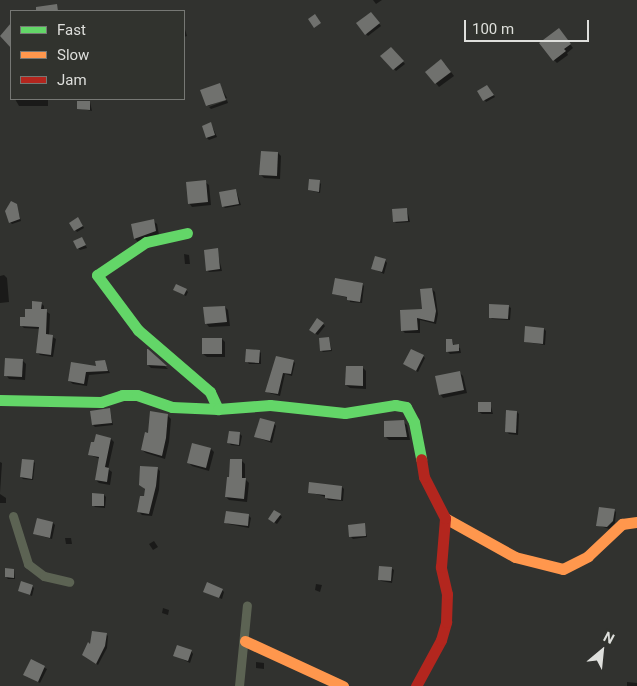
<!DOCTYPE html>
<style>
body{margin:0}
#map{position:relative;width:637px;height:686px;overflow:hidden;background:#31322f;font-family:Roboto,sans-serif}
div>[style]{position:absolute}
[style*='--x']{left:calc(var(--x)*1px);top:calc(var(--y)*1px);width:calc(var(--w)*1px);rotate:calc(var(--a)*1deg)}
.shadow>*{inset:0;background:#0007}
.building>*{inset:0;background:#70716e}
.street>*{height:9px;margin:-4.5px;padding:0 4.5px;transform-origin:4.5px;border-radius:4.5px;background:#5c6353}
.fast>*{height:11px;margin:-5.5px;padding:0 5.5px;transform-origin:5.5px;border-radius:5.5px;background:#63d668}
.slow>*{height:11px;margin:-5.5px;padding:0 5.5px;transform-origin:5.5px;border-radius:5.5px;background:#ff974d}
.jam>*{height:11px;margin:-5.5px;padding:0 5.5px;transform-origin:5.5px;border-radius:5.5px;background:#b3261e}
span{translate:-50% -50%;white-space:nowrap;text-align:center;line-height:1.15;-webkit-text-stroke:5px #31332e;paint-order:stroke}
.legend{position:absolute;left:10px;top:10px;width:175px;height:90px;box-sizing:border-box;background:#31332e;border:1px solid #767874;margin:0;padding:6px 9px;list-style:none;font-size:15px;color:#dedfdc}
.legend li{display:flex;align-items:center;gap:10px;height:25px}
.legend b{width:25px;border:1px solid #767874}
.north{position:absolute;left:577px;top:626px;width:50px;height:50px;-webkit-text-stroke:4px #31332e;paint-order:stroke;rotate:28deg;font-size:14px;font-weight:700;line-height:20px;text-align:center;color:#dedfdc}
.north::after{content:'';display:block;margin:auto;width:18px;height:22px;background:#dedfdc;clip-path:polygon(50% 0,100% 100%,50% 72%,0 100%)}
.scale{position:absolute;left:464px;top:20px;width:125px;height:22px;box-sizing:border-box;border:2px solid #dedfdc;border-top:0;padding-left:6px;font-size:15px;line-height:18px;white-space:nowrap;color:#dedfdc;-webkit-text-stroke:4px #31332e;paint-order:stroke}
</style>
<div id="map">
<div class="shadow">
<i style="clip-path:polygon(373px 0,382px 0,376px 4px)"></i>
<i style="clip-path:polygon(373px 16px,381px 26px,368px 36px,366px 34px)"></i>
<i style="clip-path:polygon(184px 26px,187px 36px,184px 37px)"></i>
<i style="clip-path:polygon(562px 33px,573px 48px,567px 53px,568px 55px,557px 63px,554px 60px)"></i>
<i style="clip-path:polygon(391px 48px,405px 64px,396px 71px,382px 56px)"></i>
<i style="clip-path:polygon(445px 64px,454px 76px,439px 87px,427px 72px)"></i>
<i style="clip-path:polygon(219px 84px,227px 98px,208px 106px,202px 90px)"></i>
<i style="clip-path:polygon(489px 88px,495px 97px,486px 102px,479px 91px)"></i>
<i style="clip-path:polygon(15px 99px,48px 99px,48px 106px,19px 106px)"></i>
<i style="clip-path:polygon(227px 100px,228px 103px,211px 109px,209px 107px)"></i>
<i style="clip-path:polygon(90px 102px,92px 111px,78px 108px)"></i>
<i style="clip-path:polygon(211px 124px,217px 137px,209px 140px,207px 138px)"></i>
<i style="clip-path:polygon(278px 153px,281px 156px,280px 179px,264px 178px,260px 174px)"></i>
<i style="clip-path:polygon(205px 182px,209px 185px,211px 205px,192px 207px,189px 203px)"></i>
<i style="clip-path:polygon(319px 182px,321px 184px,320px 193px,309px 190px)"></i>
<i style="clip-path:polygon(236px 190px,241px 205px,225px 208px,223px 206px)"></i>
<i style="clip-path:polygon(16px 205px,21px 221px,12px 224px,10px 222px)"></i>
<i style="clip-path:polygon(407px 209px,410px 222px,396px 223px,394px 221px)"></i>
<i style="clip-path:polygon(80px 221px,84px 228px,77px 232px,70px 223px)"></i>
<i style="clip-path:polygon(153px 221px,157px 224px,159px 235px,138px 242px,135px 239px,132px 225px)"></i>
<i style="clip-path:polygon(82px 238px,87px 248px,80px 250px,78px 248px)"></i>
<i style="clip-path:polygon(217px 250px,222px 271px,209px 272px,207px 270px)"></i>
<i style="clip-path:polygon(184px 254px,189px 255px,190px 264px,185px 264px)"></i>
<i style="clip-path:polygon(385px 260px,387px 263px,384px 274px,372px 268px)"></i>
<i style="clip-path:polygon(4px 275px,7px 278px,9px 302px,0 303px,0 276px)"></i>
<i style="clip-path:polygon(362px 284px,364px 286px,362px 303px,350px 302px,349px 298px,333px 294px)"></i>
<i style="clip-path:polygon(432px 289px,435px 292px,438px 314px,436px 324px,420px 320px,420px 333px,405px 333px,402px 330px,423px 311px)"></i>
<i style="clip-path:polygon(174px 290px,186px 290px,188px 292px,186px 296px)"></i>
<i style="clip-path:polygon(41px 303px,44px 306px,44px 310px,50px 314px,49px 335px,56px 339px,53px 357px,40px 355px,37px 352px,40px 329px,24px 328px,21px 325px)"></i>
<i style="clip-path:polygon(508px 306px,511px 308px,510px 320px,492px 319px,490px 317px)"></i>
<i style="clip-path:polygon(225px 307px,228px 310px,230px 326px,209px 327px,206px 323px)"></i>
<i style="clip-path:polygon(323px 324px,325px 326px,318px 335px,312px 332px)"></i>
<i style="clip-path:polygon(544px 329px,546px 331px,545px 345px,526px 342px)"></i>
<i style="clip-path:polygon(222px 339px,225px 342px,225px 357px,207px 357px,203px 354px)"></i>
<i style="clip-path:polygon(329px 339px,332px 351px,323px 352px,321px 350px)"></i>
<i style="clip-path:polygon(452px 340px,454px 346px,460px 348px,461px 353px,450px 354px,448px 352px)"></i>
<i style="clip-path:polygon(259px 351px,261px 353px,261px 364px,249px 364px,247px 361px)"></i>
<i style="clip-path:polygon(149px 352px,168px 369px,151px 368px,148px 365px)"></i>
<i style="clip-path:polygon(423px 356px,425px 358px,418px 372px,404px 364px)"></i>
<i style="clip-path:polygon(22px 360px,26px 364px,25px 380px,9px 379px,6px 375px)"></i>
<i style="clip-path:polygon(293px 361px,295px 363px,292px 376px,285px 374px,280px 396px,269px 393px,267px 391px)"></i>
<i style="clip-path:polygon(104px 362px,110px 373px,89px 375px,87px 386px,73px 384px,69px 381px,72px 363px,97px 368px)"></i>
<i style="clip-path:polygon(363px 368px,366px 371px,366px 389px,350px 388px,346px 385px)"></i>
<i style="clip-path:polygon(460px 373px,463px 376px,467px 393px,443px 398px,440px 394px)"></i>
<i style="clip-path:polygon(490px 403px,493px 414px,482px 414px,479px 412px)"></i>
<i style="clip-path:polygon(110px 410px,113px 425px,95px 427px,93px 425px)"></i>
<i style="clip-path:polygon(517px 412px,519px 414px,518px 435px,509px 434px,507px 432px)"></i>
<i style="clip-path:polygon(167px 415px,171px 419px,169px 442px,165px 459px,146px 453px,142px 450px,149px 435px)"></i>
<i style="clip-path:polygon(403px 422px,407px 425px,410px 440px,389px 440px,385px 436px)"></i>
<i style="clip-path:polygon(274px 423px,276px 426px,272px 443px,256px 437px)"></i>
<i style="clip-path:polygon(240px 434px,242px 436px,240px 446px,231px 445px,229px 443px)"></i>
<i style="clip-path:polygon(111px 439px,114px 442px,108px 469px,112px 472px,110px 485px,99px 483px,96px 480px,100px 459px,90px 455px)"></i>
<i style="clip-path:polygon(211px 449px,214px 452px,209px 471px,192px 466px,188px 462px)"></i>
<i style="clip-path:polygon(33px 461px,35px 463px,33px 480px,23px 479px,21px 477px)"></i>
<i style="clip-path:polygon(242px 461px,245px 464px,245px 479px,249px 483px,247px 502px,229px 500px,226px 497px,230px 478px)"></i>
<i style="clip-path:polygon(0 462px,2px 463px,0 493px)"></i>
<i style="clip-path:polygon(157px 468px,160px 471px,159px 490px,152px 516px,142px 515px,139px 512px,145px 498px,146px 491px,143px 487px)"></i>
<i style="clip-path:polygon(342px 487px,344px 489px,343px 501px,328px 500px,326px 497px,309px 492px)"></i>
<i style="clip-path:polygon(0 494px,6px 498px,6px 503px,0 503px)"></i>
<i style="clip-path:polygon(104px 495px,106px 497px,105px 508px,95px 507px,93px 505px)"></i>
<i style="clip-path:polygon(614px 510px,616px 512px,615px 523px,609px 529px,597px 525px)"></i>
<i style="clip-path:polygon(227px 512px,249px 516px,251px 518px,249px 528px,228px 524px,225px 522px)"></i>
<i style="clip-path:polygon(280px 515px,282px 517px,277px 524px,272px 521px)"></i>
<i style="clip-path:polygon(53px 523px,55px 525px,52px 539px,34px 534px)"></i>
<i style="clip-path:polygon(364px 525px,367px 537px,353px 539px,351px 537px)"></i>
<i style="clip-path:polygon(65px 538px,71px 538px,72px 544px,66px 544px)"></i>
<i style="clip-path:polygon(154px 541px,158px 547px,153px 550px,149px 544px)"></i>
<i style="clip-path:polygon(391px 568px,394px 570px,392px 583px,381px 581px,379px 579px)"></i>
<i style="clip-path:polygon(14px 570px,15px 579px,8px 579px,6px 577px)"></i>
<i style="clip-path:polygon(316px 584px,322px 585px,320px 592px,315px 590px)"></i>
<i style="clip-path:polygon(32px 586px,34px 588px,32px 596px,20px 591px)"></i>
<i style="clip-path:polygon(222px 590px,224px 592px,222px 599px,205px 592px)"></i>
<i style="clip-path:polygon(163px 608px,169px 610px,168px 615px,162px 613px)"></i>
<i style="clip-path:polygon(106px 634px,108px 636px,107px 648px,98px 665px,86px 656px,91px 645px)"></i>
<i style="clip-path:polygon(191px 651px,193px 654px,190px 663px,174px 655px)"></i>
<i style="clip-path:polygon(31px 661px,47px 669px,40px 683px,25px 675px)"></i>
<i style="clip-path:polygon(256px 662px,264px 663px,264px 669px,256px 668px)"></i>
<i style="clip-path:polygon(627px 682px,637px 683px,637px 686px,627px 686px)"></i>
</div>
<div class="building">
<i style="clip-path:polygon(57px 4px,58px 11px,36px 11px,36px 7px)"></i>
<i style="clip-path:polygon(371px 12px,380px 23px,365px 35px,356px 23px)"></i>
<i style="clip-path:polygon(315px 14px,321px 23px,314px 28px,308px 19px)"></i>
<i style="clip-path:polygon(11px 23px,11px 48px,0 36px)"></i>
<i style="clip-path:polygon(559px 28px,571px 44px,564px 49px,566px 51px,553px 61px,539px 43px)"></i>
<i style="clip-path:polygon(391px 47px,404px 61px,393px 70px,380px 56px)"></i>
<i style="clip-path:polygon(441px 59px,451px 72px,435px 84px,425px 72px)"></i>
<i style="clip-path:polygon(220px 83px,226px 100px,206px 106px,200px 90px)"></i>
<i style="clip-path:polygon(487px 85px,494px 95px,483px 101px,477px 91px)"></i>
<i style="clip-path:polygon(77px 101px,90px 101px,90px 110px,77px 109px)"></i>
<i style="clip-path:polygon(211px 122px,215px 135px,206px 138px,202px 126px)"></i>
<i style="clip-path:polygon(261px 151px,278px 152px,277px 176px,259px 175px)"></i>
<i style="clip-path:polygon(309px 179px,320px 180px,319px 192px,308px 190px)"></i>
<i style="clip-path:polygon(206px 180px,208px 202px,188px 204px,186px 182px)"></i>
<i style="clip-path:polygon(236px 189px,239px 204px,222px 207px,219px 192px)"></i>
<i style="clip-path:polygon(11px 201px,17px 204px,20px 219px,9px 223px,5px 211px)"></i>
<i style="clip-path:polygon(407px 208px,408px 221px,393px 222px,392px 209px)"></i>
<i style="clip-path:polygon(78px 217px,83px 226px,74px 231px,69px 223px)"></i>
<i style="clip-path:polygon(154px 219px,156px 231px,134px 239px,131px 224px)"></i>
<i style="clip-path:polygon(82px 237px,86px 245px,77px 249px,73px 241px)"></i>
<i style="clip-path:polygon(218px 248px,220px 269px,206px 271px,204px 250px)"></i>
<i style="clip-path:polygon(375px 256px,386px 259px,382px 272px,371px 269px)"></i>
<i style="clip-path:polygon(335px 278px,363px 283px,360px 302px,347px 300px,347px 297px,332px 294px)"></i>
<i style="clip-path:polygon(176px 284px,187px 289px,184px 295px,173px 290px)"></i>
<i style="clip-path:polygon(432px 288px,436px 311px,434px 322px,417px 318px,418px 330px,401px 331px,400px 310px,422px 309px,420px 289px)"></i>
<i style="clip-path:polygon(32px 301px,42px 302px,41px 309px,47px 309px,46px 334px,53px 335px,51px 355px,36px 353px,39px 327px,20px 326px,20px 317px,25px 317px,25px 309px,32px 309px)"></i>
<i style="clip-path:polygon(489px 304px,509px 305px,508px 319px,489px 318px)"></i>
<i style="clip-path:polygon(225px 306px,227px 322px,205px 324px,203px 307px)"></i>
<i style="clip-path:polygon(317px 318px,324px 323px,315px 334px,309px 330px)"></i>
<i style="clip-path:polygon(525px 326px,544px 328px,543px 344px,524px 342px)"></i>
<i style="clip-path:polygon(329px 337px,331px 350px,320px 351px,319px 338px)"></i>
<i style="clip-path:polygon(202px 338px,222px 338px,222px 354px,202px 354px)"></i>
<i style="clip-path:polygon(446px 339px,452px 339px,453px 345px,459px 344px,459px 351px,446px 352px)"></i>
<i style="clip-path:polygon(147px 349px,148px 349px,167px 366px,147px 365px)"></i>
<i style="clip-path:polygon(246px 349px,260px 350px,259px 363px,245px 362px)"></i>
<i style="clip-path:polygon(411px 349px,424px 355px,416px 371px,403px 364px)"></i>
<i style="clip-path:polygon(276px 356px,294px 360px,291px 374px,283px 373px,278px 394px,265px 392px)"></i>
<i style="clip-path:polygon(5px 358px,23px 359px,22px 377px,4px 376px)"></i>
<i style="clip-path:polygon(105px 360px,108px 371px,86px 372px,84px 384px,68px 381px,71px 362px,96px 366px,95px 361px)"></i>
<i style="clip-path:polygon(346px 366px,363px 366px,363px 386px,345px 385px)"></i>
<i style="clip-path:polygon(460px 371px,464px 390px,439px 395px,435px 376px)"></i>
<i style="clip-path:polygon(478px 402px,491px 402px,491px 412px,478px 412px)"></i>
<i style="clip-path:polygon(110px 408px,112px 423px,92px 425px,90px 411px)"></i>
<i style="clip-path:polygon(506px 410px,517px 411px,516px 433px,505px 432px)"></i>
<i style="clip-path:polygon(150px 411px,168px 414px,166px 438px,162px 456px,141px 450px,145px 432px,148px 433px)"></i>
<i style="clip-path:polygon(260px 418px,275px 422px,270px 441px,254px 437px)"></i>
<i style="clip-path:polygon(404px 420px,407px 437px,384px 437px,384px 421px)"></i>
<i style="clip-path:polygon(229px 431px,240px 432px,239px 445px,227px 443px)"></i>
<i style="clip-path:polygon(96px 434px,111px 438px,105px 467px,109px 468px,107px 482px,95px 480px,99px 457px,88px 455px,91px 442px,94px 442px)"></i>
<i style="clip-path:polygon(192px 443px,211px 448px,206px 468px,187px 463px)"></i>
<i style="clip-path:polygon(22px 459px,34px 460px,32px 479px,20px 477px)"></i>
<i style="clip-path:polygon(230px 459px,242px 459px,242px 478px,246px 478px,244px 499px,225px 497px,227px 477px,229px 477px)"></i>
<i style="clip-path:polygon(140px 466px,158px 467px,156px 486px,149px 514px,137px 512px,140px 496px,144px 496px,145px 489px,139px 485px)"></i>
<i style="clip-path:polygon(309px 482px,342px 486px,341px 500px,325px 498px,325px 495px,308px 493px)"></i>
<i style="clip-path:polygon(92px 493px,104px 494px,104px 506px,92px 506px)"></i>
<i style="clip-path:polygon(599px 507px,615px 509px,613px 521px,607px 527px,596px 526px)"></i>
<i style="clip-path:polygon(274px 510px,281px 514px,274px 523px,268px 519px)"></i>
<i style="clip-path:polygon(226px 511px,249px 514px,248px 526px,224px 523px)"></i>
<i style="clip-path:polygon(37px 518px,53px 522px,50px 538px,33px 534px)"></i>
<i style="clip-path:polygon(365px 523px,366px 536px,349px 537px,348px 525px)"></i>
<i style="clip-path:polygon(379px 566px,392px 567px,391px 581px,378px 580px)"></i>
<i style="clip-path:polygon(5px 568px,14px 569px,14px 578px,5px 577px)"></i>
<i style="clip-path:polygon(21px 581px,33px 585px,30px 595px,18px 591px)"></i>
<i style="clip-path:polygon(207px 582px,223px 589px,219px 598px,203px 592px)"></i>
<i style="clip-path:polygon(92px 631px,107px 633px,105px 646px,96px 664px,82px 655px,88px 642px,90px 644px)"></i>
<i style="clip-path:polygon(177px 645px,192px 650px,188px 661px,173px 656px)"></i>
<i style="clip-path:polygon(31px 659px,45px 666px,38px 682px,23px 675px)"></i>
</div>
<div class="street">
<i style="--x:13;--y:516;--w:50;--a:72.6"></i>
<i style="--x:28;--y:564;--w:20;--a:37"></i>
<i style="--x:44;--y:576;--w:26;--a:13"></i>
<i style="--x:239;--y:686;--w:81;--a:-84.4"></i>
</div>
<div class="fast">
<i style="--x:187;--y:233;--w:42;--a:167.6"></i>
<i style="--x:146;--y:242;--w:59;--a:146"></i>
<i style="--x:97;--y:275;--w:69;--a:53.3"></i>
<i style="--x:138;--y:330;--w:95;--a:40.7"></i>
<i style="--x:210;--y:392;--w:19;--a:65"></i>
<i style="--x:0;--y:400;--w:101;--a:1.1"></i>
<i style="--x:101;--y:402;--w:22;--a:-18"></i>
<i style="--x:122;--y:395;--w:15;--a:0"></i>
<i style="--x:137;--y:395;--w:37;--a:19"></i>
<i style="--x:172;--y:407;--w:46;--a:2.5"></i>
<i style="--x:218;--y:409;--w:52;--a:-4.4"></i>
<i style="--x:270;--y:405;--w:75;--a:6.1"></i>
<i style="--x:345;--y:413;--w:51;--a:-9.1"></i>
<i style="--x:395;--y:405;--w:11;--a:10"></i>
<i style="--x:406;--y:407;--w:17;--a:62"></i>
<i style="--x:414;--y:422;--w:38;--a:79"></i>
</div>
<div class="slow">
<i style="--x:445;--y:518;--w:80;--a:29.1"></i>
<i style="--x:515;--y:557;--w:49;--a:14"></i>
<i style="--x:563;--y:569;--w:28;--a:-27"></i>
<i style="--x:588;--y:556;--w:47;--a:-43.3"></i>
<i style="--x:622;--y:524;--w:15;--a:-8"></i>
<i style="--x:245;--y:641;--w:108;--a:24.7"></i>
</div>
<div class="jam">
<i style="--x:416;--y:686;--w:52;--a:-61.5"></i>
<i style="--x:441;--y:640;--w:19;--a:-74"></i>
<i style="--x:446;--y:622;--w:28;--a:-88"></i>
<i style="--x:447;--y:594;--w:28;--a:-103"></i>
<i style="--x:441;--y:567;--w:49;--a:-85.3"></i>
<i style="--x:445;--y:518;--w:46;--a:-117.1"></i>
<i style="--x:424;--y:477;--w:18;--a:-99"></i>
</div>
<ul class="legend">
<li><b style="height:6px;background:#63d668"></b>Fast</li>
<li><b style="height:6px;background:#ff974d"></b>Slow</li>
<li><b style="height:6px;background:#b3261e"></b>Jam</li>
</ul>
<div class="north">N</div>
<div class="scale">100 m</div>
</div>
